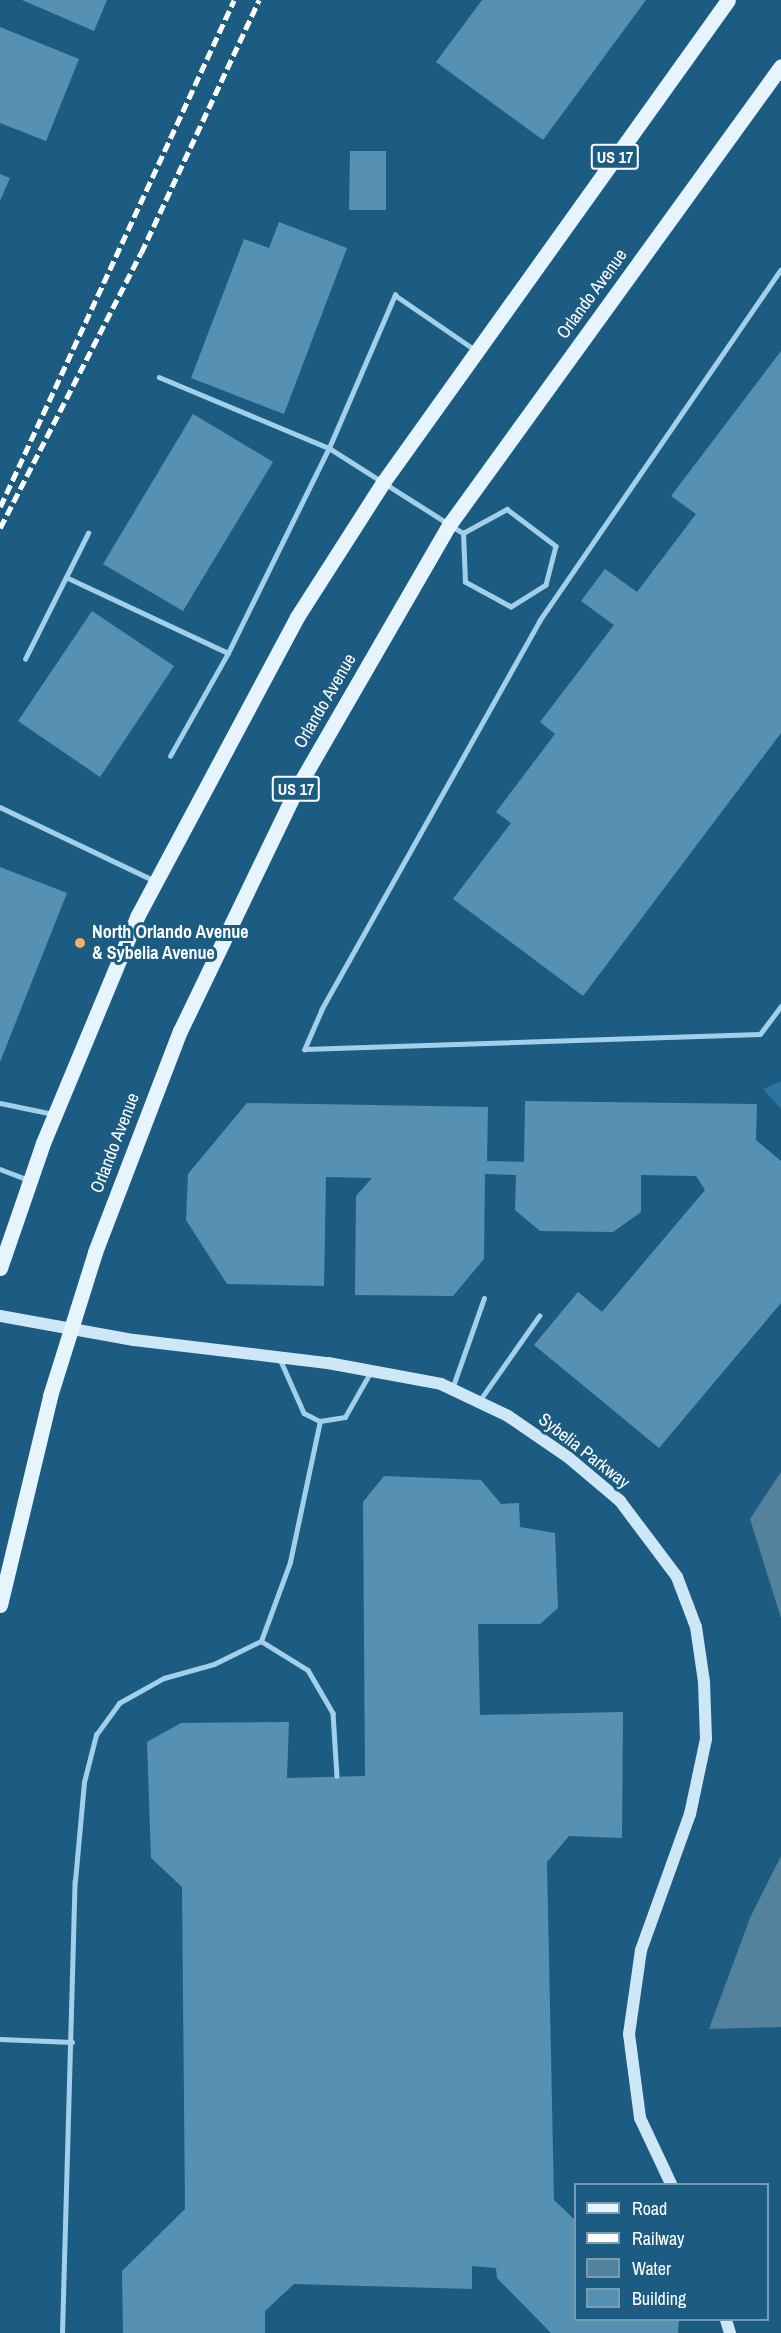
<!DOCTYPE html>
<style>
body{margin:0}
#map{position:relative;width:781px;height:2333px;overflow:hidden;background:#1d5c82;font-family:"Archivo Narrow",sans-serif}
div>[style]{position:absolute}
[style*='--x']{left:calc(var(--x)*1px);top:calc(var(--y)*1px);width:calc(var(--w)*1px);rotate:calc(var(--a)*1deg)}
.green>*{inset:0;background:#2c759f}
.water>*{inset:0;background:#54829d}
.building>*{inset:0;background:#5691b3}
.lane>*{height:4.5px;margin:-2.25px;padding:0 2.25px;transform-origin:2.25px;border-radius:2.25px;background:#a2d0ea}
.secondary>*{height:12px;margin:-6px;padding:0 6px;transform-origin:6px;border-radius:6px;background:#cee7f7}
.primary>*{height:15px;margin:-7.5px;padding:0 7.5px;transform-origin:7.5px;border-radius:7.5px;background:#e6f4fe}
.rail>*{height:4.5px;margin-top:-2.25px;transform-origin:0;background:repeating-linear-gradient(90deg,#fff 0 10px,transparent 0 14.5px)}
.dots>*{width:16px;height:16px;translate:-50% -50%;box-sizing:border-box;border:3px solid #1d5c82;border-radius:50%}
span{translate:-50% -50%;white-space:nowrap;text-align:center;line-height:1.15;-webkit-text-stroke:6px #1d5c82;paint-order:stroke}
.shield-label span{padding:2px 4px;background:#1d5c82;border:2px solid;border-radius:4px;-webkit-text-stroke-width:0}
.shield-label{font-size:16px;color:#fff;font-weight:700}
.street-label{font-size:18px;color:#fff}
.poi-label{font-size:18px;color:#fff;font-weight:700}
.left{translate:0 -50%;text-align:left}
.legend{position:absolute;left:574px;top:2183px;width:195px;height:138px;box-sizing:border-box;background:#1d5c82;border:2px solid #779db4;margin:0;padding:8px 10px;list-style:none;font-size:18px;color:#fff}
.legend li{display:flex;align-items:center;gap:12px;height:30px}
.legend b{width:30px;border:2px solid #779db4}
</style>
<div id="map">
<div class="green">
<i style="clip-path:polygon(781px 1081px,781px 1109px,763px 1089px)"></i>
</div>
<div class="water">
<i style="clip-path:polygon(781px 1472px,781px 1618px,750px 1519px)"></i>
<i style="clip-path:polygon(781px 1856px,781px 2027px,709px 2029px,750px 1918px)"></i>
</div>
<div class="building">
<i style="clip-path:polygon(22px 0,107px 0,94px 31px)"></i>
<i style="clip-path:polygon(482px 0,646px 0,543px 140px,436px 62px)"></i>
<i style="clip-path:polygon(0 27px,79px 59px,46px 141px,0 123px)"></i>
<i style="clip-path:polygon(350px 151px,386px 151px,386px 210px,349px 210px)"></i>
<i style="clip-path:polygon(0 174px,10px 178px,0 201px)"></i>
<i style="clip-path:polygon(279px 222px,347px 248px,284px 414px,191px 378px,244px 239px,269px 248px)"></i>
<i style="clip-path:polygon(781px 351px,781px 733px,583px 996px,453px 899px,511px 823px,496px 812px,555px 734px,540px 722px,614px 625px,581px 601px,605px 569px,637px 592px,696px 514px,671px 496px)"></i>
<i style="clip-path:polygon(193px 414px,273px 462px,183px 611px,103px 564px)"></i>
<i style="clip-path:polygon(92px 611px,174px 666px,100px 777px,18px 721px)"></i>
<i style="clip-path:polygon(0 867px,67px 893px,0 1062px)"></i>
<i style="clip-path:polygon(525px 1101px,757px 1104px,756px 1140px,781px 1161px,781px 1303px,659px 1448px,534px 1345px,578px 1292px,602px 1312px,705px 1190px,696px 1176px,641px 1175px,641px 1212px,613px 1232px,540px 1231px,515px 1210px,516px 1175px,485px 1174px,484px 1259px,453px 1296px,355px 1295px,356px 1196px,372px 1178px,326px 1177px,324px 1286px,227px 1284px,186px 1220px,188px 1174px,247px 1103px,488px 1107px,487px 1161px,524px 1162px)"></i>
<i style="clip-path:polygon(384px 1476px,481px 1480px,501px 1504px,519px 1503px,520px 1527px,555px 1533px,558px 1608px,540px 1624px,478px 1624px,480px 1715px,623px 1712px,622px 1838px,569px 1836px,547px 1862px,554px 2200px,576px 2221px,576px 2320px,679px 2320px,678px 2333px,551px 2333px,497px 2278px,496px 2268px,472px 2266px,472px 2289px,294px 2284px,265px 2311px,265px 2333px,123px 2333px,122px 2271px,185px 2209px,182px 1887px,151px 1858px,147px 1742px,181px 1723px,289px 1722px,287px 1778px,365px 1776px,363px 1502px)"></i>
</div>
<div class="lane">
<i style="--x:781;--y:270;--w:426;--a:124.5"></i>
<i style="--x:540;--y:621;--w:446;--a:119.3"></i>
<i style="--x:322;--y:1010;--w:43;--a:113.6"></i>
<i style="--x:305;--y:1049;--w:455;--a:-1.9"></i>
<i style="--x:760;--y:1034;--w:35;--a:-53"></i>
<i style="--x:159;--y:377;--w:184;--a:22.7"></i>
<i style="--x:329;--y:448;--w:159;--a:32.4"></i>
<i style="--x:507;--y:509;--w:61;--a:37.1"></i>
<i style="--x:556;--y:546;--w:40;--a:104.4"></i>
<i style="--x:546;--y:585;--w:41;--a:147.8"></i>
<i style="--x:511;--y:607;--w:52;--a:-151.5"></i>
<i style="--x:465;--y:582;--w:49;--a:-92.3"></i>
<i style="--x:463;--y:533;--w:50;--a:-28.6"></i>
<i style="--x:66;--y:577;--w:179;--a:25.1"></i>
<i style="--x:25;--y:659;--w:141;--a:-63.4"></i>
<i style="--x:170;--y:756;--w:118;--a:-60.6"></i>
<i style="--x:228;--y:653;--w:229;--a:-63.8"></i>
<i style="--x:329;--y:448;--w:167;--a:-66.7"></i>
<i style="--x:395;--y:295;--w:96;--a:34.4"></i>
<i style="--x:0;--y:807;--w:170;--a:25.5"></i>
<i style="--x:0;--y:1103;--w:54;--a:11.7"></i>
<i style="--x:0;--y:1169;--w:30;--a:21"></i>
<i style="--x:280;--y:1359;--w:59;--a:66"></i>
<i style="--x:304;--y:1413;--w:18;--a:27"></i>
<i style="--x:320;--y:1421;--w:25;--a:-9"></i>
<i style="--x:345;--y:1417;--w:51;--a:-60.4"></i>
<i style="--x:452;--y:1389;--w:96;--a:-70.6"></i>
<i style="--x:480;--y:1400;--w:103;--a:-54.9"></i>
<i style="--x:261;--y:1641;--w:55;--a:31.7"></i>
<i style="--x:308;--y:1670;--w:50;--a:59.8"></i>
<i style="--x:333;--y:1713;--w:63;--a:86.4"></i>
<i style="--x:0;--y:2039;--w:72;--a:2.4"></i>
<i style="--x:62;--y:2333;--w:452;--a:-88.4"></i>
<i style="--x:75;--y:1881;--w:99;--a:-84.8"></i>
<i style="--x:84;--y:1782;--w:49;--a:-75.7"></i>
<i style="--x:96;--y:1735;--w:39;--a:-54"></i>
<i style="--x:119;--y:1703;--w:51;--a:-29.1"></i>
<i style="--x:164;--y:1678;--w:52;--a:-15.6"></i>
<i style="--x:214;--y:1664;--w:52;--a:-26.1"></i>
<i style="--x:261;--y:1641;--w:84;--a:-69.8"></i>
<i style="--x:290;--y:1562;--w:144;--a:-78"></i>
</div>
<div class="secondary">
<i style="--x:0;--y:1316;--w:136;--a:10.2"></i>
<i style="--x:134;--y:1340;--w:195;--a:6.8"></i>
<i style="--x:328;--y:1363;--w:115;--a:10.5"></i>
<i style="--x:441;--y:1384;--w:74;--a:25.5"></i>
<i style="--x:508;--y:1416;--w:74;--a:34.5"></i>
<i style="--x:569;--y:1458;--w:67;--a:40.1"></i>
<i style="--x:620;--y:1501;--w:95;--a:53.1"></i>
<i style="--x:677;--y:1577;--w:53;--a:69.2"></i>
<i style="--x:696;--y:1627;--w:56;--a:81.7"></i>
<i style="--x:704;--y:1682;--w:57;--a:88"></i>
<i style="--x:706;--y:1739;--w:77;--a:102"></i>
<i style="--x:690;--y:1814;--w:145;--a:109.8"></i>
<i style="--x:641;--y:1950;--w:85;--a:98.1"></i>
<i style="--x:629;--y:2034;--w:85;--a:82.5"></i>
<i style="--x:640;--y:2118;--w:73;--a:64.8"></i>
<i style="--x:726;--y:2320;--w:14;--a:73"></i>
</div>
<div class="primary">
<i style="--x:0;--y:1268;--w:132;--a:-71"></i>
<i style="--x:43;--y:1143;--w:247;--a:-67.4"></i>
<i style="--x:138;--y:915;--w:338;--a:-61.9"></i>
<i style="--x:297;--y:617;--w:161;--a:-57.4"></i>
<i style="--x:384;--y:481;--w:591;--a:-54.43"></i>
<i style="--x:0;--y:1605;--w:215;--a:-76.5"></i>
<i style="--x:50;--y:1396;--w:151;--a:-72.6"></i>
<i style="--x:95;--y:1252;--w:237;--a:-69"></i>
<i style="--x:180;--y:1031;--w:267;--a:-64.3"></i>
<i style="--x:296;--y:790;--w:306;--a:-60"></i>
<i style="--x:449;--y:525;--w:566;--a:-54.12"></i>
</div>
<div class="rail">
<i style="--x:0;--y:507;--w:558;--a:-65.22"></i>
<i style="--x:0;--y:528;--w:309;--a:-62.9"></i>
<i style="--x:141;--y:253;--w:279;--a:-65"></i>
</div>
<div class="dots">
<i style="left:80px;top:943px;background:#f9b160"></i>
</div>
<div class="shield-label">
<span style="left:615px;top:157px">US 17</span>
<span style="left:296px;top:789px">US 17</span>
</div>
<div class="street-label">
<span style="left:592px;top:294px;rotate:-54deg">Orlando Avenue</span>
<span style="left:325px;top:701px;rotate:-60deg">Orlando Avenue</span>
<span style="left:115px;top:1143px;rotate:-69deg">Orlando Avenue</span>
<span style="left:584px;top:1451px;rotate:38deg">Sybelia Parkway</span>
</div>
<div class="poi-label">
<span class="left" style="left:92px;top:943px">North Orlando Avenue<br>&amp; Sybelia Avenue</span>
</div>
<ul class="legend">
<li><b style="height:8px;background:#e6f4fe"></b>Road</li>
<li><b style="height:8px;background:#fff"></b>Railway</li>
<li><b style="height:16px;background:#54829d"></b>Water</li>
<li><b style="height:16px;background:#5691b3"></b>Building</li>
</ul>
</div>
